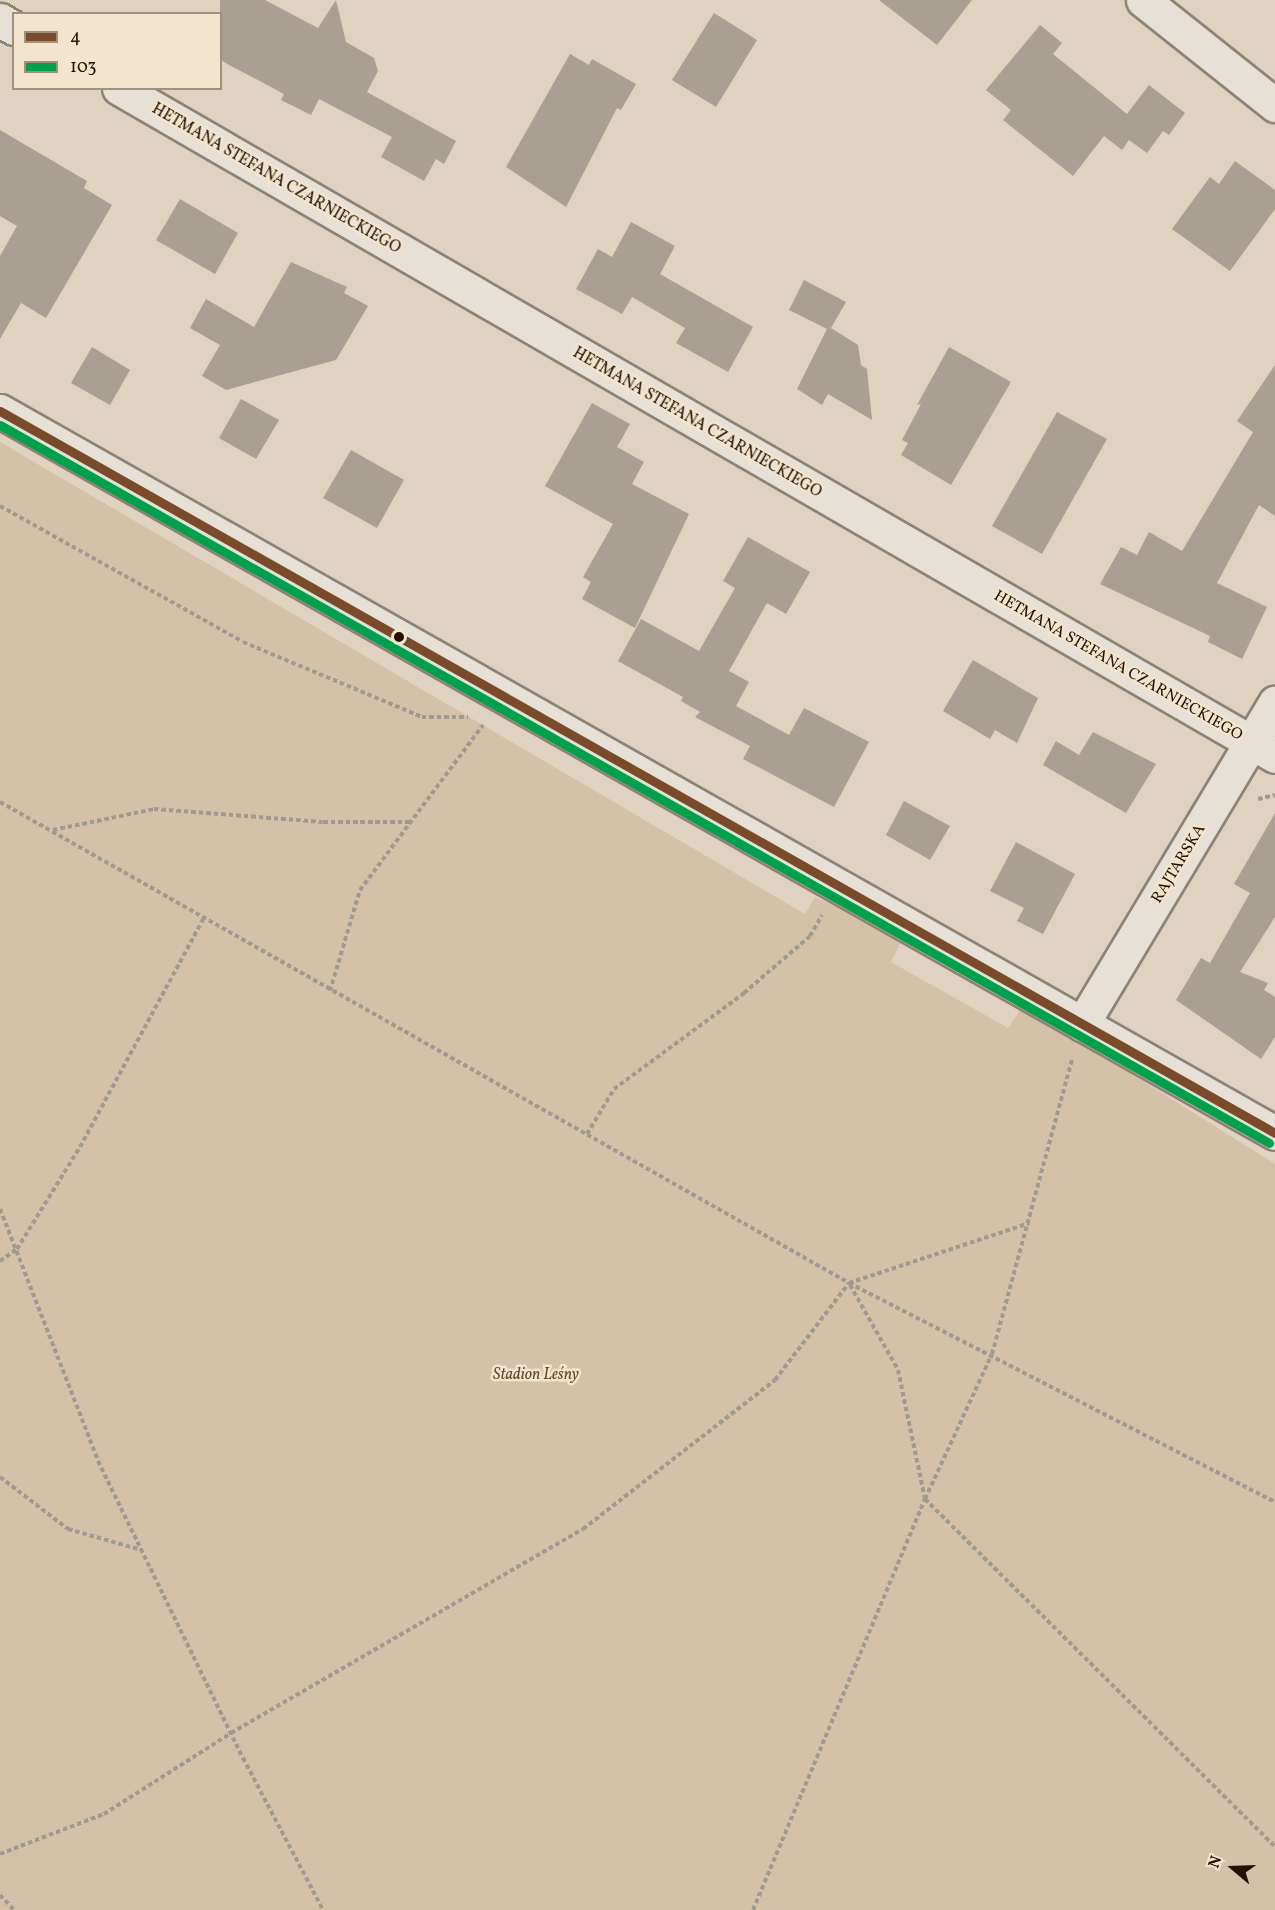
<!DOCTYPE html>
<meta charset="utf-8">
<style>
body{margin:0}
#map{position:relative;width:1275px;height:1910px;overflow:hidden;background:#dfd2c0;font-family:Vollkorn,serif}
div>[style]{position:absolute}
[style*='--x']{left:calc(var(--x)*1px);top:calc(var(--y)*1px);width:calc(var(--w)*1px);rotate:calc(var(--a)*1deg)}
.green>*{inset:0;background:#d3c2a8}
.building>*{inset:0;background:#a99f92}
.path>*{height:4px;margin-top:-2px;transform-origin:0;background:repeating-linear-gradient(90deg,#9f9990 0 4.5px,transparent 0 7.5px)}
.roads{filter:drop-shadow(2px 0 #8c8377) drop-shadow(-2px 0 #8c8377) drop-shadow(0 2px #8c8377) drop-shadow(0 -2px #8c8377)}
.minor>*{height:33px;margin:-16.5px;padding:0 16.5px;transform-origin:16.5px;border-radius:16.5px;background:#e6e0d6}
.bus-1>*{height:9px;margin:-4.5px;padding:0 4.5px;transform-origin:4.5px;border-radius:4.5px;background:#7a4b2a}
.bus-2>*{height:9px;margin:-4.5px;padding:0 4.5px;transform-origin:4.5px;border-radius:4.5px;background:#029f4d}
.dots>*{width:16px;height:16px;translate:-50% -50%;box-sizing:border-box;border:3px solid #f3e4ce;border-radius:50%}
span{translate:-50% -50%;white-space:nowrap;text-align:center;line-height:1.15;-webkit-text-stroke:5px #f3e4ce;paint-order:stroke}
.street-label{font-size:16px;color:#231202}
.park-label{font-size:16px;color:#5d4b35;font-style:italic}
.legend{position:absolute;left:12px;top:12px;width:210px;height:78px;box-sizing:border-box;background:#f3e4ce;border:2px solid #a0907c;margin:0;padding:8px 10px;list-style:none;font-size:18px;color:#231202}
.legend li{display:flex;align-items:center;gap:12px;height:30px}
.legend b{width:30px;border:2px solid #a0907c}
.north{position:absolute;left:1203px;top:1838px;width:60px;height:60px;-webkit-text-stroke:4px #f3e4ce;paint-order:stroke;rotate:289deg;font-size:16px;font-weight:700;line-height:24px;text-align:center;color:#231202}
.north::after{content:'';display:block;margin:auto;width:21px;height:27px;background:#231202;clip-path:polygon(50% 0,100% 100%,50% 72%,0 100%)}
</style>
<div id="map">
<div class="green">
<i style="clip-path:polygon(0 442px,805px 914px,815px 897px,903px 937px,891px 962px,1008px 1028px,1023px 1006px,1275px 1164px,1275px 1910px,0 1910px)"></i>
</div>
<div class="building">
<i style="clip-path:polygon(220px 0,265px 0,318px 28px,336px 0,346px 42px,374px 58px,378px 71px,367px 92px,456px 141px,444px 164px,436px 159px,424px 181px,381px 157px,392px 137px,319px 99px,311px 115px,281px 100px,284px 94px,220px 60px)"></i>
<i style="clip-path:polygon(879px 0,972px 0,937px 45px)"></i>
<i style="clip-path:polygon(714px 13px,757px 40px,716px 107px,672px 80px)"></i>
<i style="clip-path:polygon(1040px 25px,1062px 43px,1053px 54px,1127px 114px,1149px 85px,1185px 113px,1169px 135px,1163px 131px,1147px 153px,1129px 140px,1122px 150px,1104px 136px,1073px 176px,1003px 120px,1011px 110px,986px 90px)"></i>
<i style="clip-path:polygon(570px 54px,589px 65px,592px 59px,636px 84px,621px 110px,617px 108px,566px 207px,506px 167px)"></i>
<i style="clip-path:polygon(0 130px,87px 181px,84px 188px,112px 205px,46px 318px,21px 303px,0 339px,0 256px,17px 226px,0 216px)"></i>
<i style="clip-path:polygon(1235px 161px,1275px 190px,1275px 209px,1230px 271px,1172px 229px,1210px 177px,1219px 184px)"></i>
<i style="clip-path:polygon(180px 199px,238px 233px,215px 274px,156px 240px)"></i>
<i style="clip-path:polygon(631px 222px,675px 246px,660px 274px,753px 327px,728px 372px,676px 343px,685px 328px,632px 297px,622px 314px,576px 289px,598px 249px,612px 257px)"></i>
<i style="clip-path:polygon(291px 262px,347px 287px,344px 293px,368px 306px,336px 360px,226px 390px,202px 376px,220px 345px,190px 328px,206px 299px,254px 327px)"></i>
<i style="clip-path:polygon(804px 280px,846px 302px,831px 328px,858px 345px,861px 365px,867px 369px,872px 420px,828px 394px,822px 405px,797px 389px,827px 329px,789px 310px)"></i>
<i style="clip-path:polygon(92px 347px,130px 370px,110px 405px,71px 383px)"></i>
<i style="clip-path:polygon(949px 347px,1011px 382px,951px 485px,901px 455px,908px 443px,902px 440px,921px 404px,917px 405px)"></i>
<i style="clip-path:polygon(1275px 365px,1275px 516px,1259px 505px,1217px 583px,1267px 607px,1242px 659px,1208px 642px,1210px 636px,1100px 584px,1121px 547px,1137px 555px,1149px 532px,1182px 551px,1253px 432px,1237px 421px)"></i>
<i style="clip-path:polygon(241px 399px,279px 420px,256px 459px,219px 438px)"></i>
<i style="clip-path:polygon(592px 403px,630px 424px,617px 447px,644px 462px,632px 484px,689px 514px,635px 628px,582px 599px,591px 582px,583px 577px,613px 524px,545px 486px)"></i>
<i style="clip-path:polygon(1057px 412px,1107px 439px,1042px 554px,992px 526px)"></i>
<i style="clip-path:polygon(351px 450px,404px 480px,377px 528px,323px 498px)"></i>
<i style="clip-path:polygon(748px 537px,810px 572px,786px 614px,767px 603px,729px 671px,749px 682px,736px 706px,789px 735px,804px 708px,869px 742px,834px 807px,743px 759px,750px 746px,695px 717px,700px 712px,681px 701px,683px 697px,618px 661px,641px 619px,699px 651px,735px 588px,723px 581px)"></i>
<i style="clip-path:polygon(973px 660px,1038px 698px,1017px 743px,995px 730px,990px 739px,943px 711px)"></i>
<i style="clip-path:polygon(1093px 732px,1156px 764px,1126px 813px,1043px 765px,1056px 741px,1079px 755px)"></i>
<i style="clip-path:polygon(904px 801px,950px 826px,930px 860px,886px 835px)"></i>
<i style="clip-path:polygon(1275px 813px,1275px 917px,1240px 972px,1268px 983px,1264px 990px,1275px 997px,1275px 1037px,1261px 1059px,1176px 1000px,1201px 958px,1210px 963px,1250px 893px,1234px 884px)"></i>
<i style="clip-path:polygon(1016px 842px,1075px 874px,1043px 934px,1017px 921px,1024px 908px,990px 891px)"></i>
</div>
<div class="path">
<i style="--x:0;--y:506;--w:278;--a:29.2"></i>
<i style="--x:243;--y:642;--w:194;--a:22.7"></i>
<i style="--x:422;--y:717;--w:46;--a:0"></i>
<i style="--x:1258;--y:799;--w:17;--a:-13"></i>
<i style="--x:0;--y:802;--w:976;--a:29.53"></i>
<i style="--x:849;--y:1283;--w:479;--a:27.2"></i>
<i style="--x:53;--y:830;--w:103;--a:-11.7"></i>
<i style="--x:154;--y:809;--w:169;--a:4.4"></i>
<i style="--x:323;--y:822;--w:87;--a:0"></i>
<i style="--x:330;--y:991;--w:105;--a:-73.5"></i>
<i style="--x:360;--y:890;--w:206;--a:-53.3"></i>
<i style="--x:587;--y:1134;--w:52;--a:-59"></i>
<i style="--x:614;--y:1089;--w:162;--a:-36.4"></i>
<i style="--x:744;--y:993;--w:87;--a:-40.8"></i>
<i style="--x:810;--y:936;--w:24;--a:-60"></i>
<i style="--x:0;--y:1209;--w:270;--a:68.7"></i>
<i style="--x:98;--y:1461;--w:331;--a:64"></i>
<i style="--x:243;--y:1758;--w:172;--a:62.2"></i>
<i style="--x:0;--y:1261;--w:21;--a:-35"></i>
<i style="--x:17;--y:1249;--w:120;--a:-58.3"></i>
<i style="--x:80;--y:1147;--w:260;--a:-61.6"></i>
<i style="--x:850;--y:1285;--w:98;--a:60.5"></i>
<i style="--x:898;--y:1370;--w:132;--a:78.2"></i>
<i style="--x:925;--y:1499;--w:493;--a:44.8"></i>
<i style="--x:0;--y:1477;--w:86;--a:37.4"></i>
<i style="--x:68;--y:1529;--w:76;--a:16"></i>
<i style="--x:0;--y:1854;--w:111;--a:-21"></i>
<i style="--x:104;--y:1814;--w:151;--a:-32.5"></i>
<i style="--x:231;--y:1733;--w:407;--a:-30.1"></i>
<i style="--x:583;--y:1529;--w:243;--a:-37.8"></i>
<i style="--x:775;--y:1380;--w:122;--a:-52.7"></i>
<i style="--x:849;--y:1283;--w:190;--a:-18.4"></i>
<i style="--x:0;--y:1895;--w:21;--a:47"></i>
<i style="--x:753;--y:1910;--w:446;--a:-67.3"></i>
<i style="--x:925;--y:1499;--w:160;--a:-65.2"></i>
<i style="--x:992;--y:1354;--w:306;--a:-74.8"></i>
</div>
<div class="roads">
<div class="minor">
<i style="--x:1143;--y:0;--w:169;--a:38.5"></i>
<i style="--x:0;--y:20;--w:16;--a:30"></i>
<i style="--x:119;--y:88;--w:1335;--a:30.02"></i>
<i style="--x:0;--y:411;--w:1465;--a:29.52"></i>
<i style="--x:1082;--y:1024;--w:375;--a:-59"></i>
</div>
</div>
<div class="bus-1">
<i style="--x:0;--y:411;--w:1465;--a:29.52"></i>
</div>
<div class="bus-2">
<i style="--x:0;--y:425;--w:1458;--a:29.5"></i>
</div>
<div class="dots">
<i style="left:399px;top:637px;background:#231202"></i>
</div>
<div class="street-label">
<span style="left:276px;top:179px;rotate:30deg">HETMANA STEFANA CZARNIECKIEGO</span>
<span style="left:697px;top:423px;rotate:30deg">HETMANA STEFANA CZARNIECKIEGO</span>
<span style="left:1118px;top:666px;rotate:30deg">HETMANA STEFANA CZARNIECKIEGO</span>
<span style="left:1179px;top:864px;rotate:-59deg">RAJTARSKA</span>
</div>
<div class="park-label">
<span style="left:536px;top:1375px">Stadion Leśny</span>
</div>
<ul class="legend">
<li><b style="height:8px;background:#7a4b2a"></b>4</li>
<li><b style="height:8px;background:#029f4d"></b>103</li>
</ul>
<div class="north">N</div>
</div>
